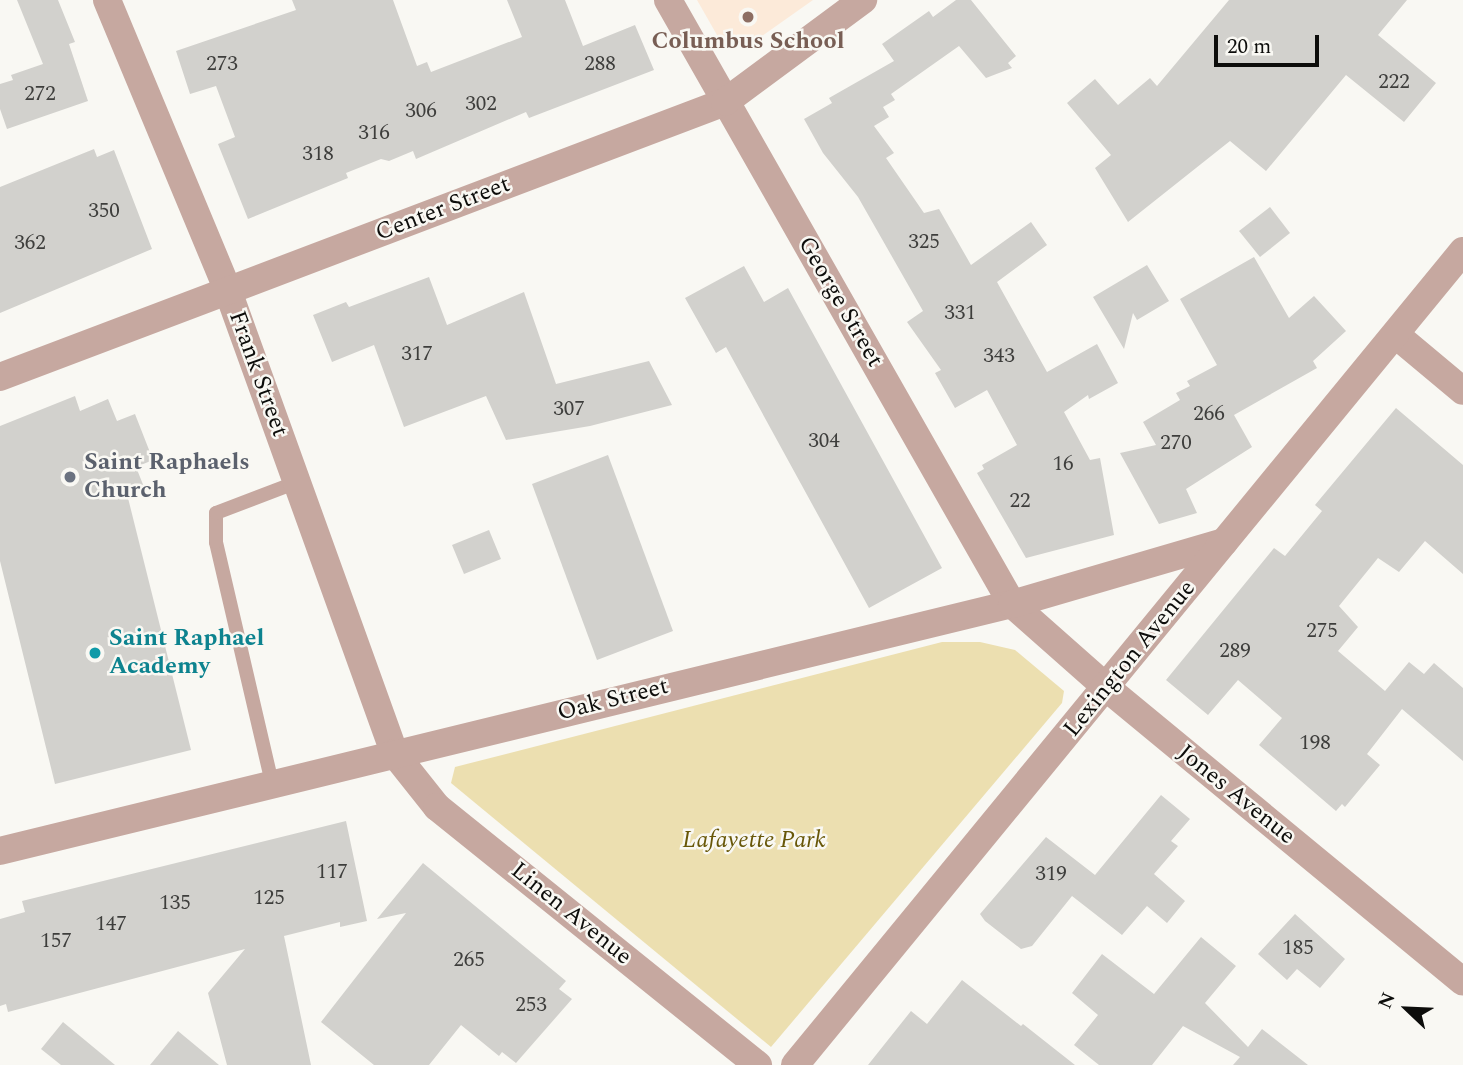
<!DOCTYPE html>
<style>
body{margin:0}
#map{position:relative;width:1463px;height:1065px;overflow:hidden;background:#f9f8f3;font-family:Spectral,serif}
div>[style]{position:absolute}
[style*='--x']{left:calc(var(--x)*1px);top:calc(var(--y)*1px);width:calc(var(--w)*1px);rotate:calc(var(--a)*1deg)}
.education>*{inset:0;background:#fcead9}
.green>*{inset:0;background:#ecdfb0}
.building>*{inset:0;background:#d2d1cd}
.lane>*{height:14px;margin:-7px;padding:0 7px;transform-origin:7px;border-radius:7px;background:#c6a8a0}
.street>*{height:28px;margin:-14px;padding:0 14px;transform-origin:14px;border-radius:14px;background:#c6a8a0}
.dots>*{width:19px;height:19px;translate:-50% -50%;box-sizing:border-box;border:4px solid #f9f8f3;border-radius:50%}
span{translate:-50% -50%;white-space:nowrap;text-align:center;line-height:1.15;-webkit-text-stroke:5px #f9f8f3;paint-order:stroke}
.number-label{font-size:21px;color:#3e3e3c}
.number-label span{-webkit-text-stroke-width:0}
.education-label{font-size:24px;color:#785e54;font-weight:700}
.street-label{font-size:24px;color:#0d0d0b}
.worship-label{font-size:24px;color:#5b616d;font-weight:700}
.left{translate:0 -50%;text-align:left}
.culture-label{font-size:24px;color:#0d838f;font-weight:700}
.park-label{font-size:24px;color:#685708;font-style:italic}
.north{position:absolute;left:1372px;top:974px;width:70px;height:70px;-webkit-text-stroke:5px #f9f8f3;paint-order:stroke;rotate:293deg;font-size:19px;font-weight:700;line-height:28px;text-align:center;color:#0d0d0b}
.north::after{content:'';display:block;margin:auto;width:24px;height:32px;background:#0d0d0b;clip-path:polygon(50% 0,100% 100%,50% 72%,0 100%)}
.scale{position:absolute;left:1214px;top:35px;width:105px;height:32px;box-sizing:border-box;border:4px solid #0d0d0b;border-top:0;padding-left:9px;font-size:21px;line-height:24px;white-space:nowrap;color:#0d0d0b;-webkit-text-stroke:5px #f9f8f3;paint-order:stroke}
</style>
<div id="map">
<div class="education">
<i style="clip-path:polygon(697px 0,813px 0,755px 41px,735px 47px,721px 42px)"></i>
</div>
<div class="green">
<i style="clip-path:polygon(942px 642px,980px 642px,1015px 650px,1064px 691px,1062px 703px,771px 1047px,451px 783px,455px 767px)"></i>
</div>
<div class="building">
<i style="clip-path:polygon(17px 0,58px 0,75px 42px,69px 44px,88px 101px,7px 129px,0 109px,0 84px,13px 80px,11px 75px,43px 64px)"></i>
<i style="clip-path:polygon(292px 0,393px 0,417px 66px,427px 62px,431px 72px,522px 37px,507px 0,565px 0,583px 46px,635px 25px,654px 70px,529px 118px,526px 112px,416px 159px,413px 151px,389px 161px,381px 159px,346px 173px,348px 178px,248px 219px,218px 144px,235px 137px,216px 86px,190px 94px,176px 51px,296px 10px)"></i>
<i style="clip-path:polygon(956px 0,971px 0,1016px 56px,1008px 63px,1012px 68px,986px 78px,959px 46px,891px 94px,895px 100px,883px 107px,889px 117px,874px 126px,894px 153px,886px 158px,924px 213px,939px 209px,971px 265px,1031px 222px,1047px 245px,997px 282px,1047px 372px,1097px 344px,1118px 383px,1089px 399px,1088px 395px,1064px 412px,1090px 460px,1100px 458px,1114px 535px,1026px 558px,977px 473px,984px 469px,982px 465px,1017px 445px,987px 390px,955px 408px,935px 373px,941px 370px,907px 322px,923px 311px,858px 197px,823px 153px,804px 119px,832px 103px,829px 98px,894px 61px,882px 44px,929px 11px,933px 17px)"></i>
<i style="clip-path:polygon(1229px 0,1407px 0,1378px 35px,1436px 83px,1404px 122px,1346px 75px,1266px 171px,1230px 141px,1128px 222px,1095px 168px,1111px 155px,1067px 103px,1095px 79px,1118px 105px,1150px 78px,1157px 86px)"></i>
<i style="clip-path:polygon(94px 149px,97px 157px,114px 150px,152px 249px,0 313px,0 187px)"></i>
<i style="clip-path:polygon(1270px 207px,1290px 233px,1260px 257px,1239px 231px)"></i>
<i style="clip-path:polygon(1254px 257px,1289px 318px,1314px 296px,1346px 331px,1313px 361px,1317px 368px,1234px 415px,1252px 447px,1186px 489px,1197px 513px,1159px 524px,1120px 453px,1156px 445px,1143px 422px,1180px 400px,1176px 393px,1190px 386px,1187px 381px,1217px 365px,1180px 299px)"></i>
<i style="clip-path:polygon(1147px 265px,1169px 301px,1137px 320px,1133px 313px,1124px 349px,1093px 297px)"></i>
<i style="clip-path:polygon(744px 266px,764px 302px,788px 288px,942px 568px,869px 608px,726px 347px,716px 353px,685px 298px)"></i>
<i style="clip-path:polygon(429px 277px,447px 325px,524px 292px,556px 384px,649px 361px,672px 405px,590px 426px,506px 440px,486px 396px,404px 427px,374px 345px,332px 362px,313px 315px,346px 302px,349px 307px)"></i>
<i style="clip-path:polygon(75px 396px,80px 411px,108px 399px,117px 421px,135px 414px,153px 460px,136px 467px,144px 487px,127px 494px,191px 750px,55px 784px,0 561px,0 426px)"></i>
<i style="clip-path:polygon(1396px 408px,1463px 465px,1463px 574px,1425px 541px,1399px 572px,1378px 558px,1339px 606px,1358px 627px,1338px 651px,1385px 691px,1409px 662px,1424px 674px,1434px 663px,1463px 688px,1463px 761px,1402px 709px,1367px 754px,1380px 765px,1345px 807px,1342px 804px,1336px 811px,1259px 745px,1282px 718px,1238px 680px,1208px 715px,1166px 680px,1274px 548px,1285px 556px,1322px 511px,1315px 505px)"></i>
<i style="clip-path:polygon(608px 455px,673px 631px,597px 660px,532px 484px)"></i>
<i style="clip-path:polygon(489px 530px,501px 559px,464px 574px,452px 545px)"></i>
<i style="clip-path:polygon(1161px 795px,1190px 819px,1171px 841px,1178px 846px,1154px 874px,1185px 901px,1167px 923px,1147px 906px,1122px 935px,1072px 896px,1032px 946px,1021px 949px,985px 921px,980px 914px,1046px 837px,1095px 875px)"></i>
<i style="clip-path:polygon(346px 821px,367px 921px,340px 927px,340px 922px,284px 936px,311px 1065px,227px 1065px,208px 993px,245px 949px,8px 1012px,6px 1004px,0 1006px,0 919px,25px 912px,22px 901px)"></i>
<i style="clip-path:polygon(423px 863px,566px 981px,559px 989px,572px 999px,516px 1063px,502px 1052px,499px 1056px,461px 1025px,429px 1065px,374px 1065px,321px 1022px,406px 913px,377px 919px)"></i>
<i style="clip-path:polygon(1295px 914px,1345px 959px,1320px 988px,1297px 969px,1287px 980px,1258px 954px)"></i>
<i style="clip-path:polygon(1201px 937px,1236px 966px,1205px 1003px,1248px 1047px,1262px 1029px,1308px 1065px,1233px 1065px,1240px 1057px,1183px 1026px,1152px 1065px,1099px 1065px,1074px 1045px,1098px 1015px,1072px 993px,1102px 954px,1154px 994px)"></i>
<i style="clip-path:polygon(962px 980px,1021px 1026px,1023px 1024px,1075px 1065px,868px 1065px,911px 1011px,927px 1024px)"></i>
<i style="clip-path:polygon(63px 1022px,115px 1065px,61px 1065px,41px 1049px)"></i>
<i style="clip-path:polygon(178px 1031px,219px 1065px,150px 1065px)"></i>
</div>
<div class="lane">
<i style="--x:272;--y:783;--w:247;--a:-103.1"></i>
<i style="--x:216;--y:542;--w:29;--a:-90"></i>
<i style="--x:216;--y:513;--w:87;--a:-20.9"></i>
</div>
<div class="street">
<i style="--x:107;--y:0;--w:315;--a:67.4"></i>
<i style="--x:228;--y:291;--w:491;--a:70.2"></i>
<i style="--x:394;--y:753;--w:69;--a:51.5"></i>
<i style="--x:437;--y:807;--w:412;--a:38.8"></i>
<i style="--x:668;--y:0;--w:695;--a:60.34"></i>
<i style="--x:1012;--y:604;--w:128;--a:41.5"></i>
<i style="--x:1108;--y:689;--w:460;--a:39.5"></i>
<i style="--x:1396;--y:335;--w:87;--a:39.9"></i>
<i style="--x:0;--y:377;--w:775;--a:-20.77"></i>
<i style="--x:725;--y:102;--w:172;--a:-36.5"></i>
<i style="--x:0;--y:851;--w:1042;--a:-13.72"></i>
<i style="--x:1012;--y:604;--w:221;--a:-16.3"></i>
<i style="--x:795;--y:1065;--w:1053;--a:-50.63"></i>
</div>
<div class="dots">
<i style="left:748px;top:17px;background:#8d6e63"></i>
<i style="left:70px;top:477px;background:#6b7280"></i>
<i style="left:95px;top:653px;background:#0f9aa8"></i>
</div>
<div class="number-label">
<span style="left:222px;top:64px">273</span>
<span style="left:600px;top:64px">288</span>
<span style="left:1394px;top:82px">222</span>
<span style="left:40px;top:94px">272</span>
<span style="left:481px;top:104px">302</span>
<span style="left:421px;top:111px">306</span>
<span style="left:374px;top:133px">316</span>
<span style="left:318px;top:154px">318</span>
<span style="left:104px;top:211px">350</span>
<span style="left:924px;top:242px">325</span>
<span style="left:30px;top:243px">362</span>
<span style="left:960px;top:313px">331</span>
<span style="left:417px;top:354px">317</span>
<span style="left:999px;top:356px">343</span>
<span style="left:569px;top:409px">307</span>
<span style="left:1209px;top:414px">266</span>
<span style="left:824px;top:441px">304</span>
<span style="left:1176px;top:443px">270</span>
<span style="left:1063px;top:464px">16</span>
<span style="left:1020px;top:501px">22</span>
<span style="left:1322px;top:631px">275</span>
<span style="left:1235px;top:651px">289</span>
<span style="left:1315px;top:743px">198</span>
<span style="left:332px;top:872px">117</span>
<span style="left:1051px;top:874px">319</span>
<span style="left:269px;top:898px">125</span>
<span style="left:175px;top:903px">135</span>
<span style="left:111px;top:924px">147</span>
<span style="left:56px;top:941px">157</span>
<span style="left:1298px;top:948px">185</span>
<span style="left:469px;top:960px">265</span>
<span style="left:531px;top:1005px">253</span>
</div>
<div class="education-label">
<span style="left:748px;top:42px">Columbus School</span>
</div>
<div class="street-label">
<span style="left:443px;top:209px;rotate:-21deg">Center Street</span>
<span style="left:840px;top:302px;rotate:60deg">George Street</span>
<span style="left:258px;top:374px;rotate:70deg">Frank Street</span>
<span style="left:1130px;top:659px;rotate:-51deg">Lexington Avenue</span>
<span style="left:613px;top:700px;rotate:-14deg">Oak Street</span>
<span style="left:1236px;top:795px;rotate:39deg">Jones Avenue</span>
<span style="left:571px;top:914px;rotate:39deg">Linen Avenue</span>
</div>
<div class="worship-label">
<span class="left" style="left:84px;top:477px">Saint Raphaels<br>Church</span>
</div>
<div class="culture-label">
<span class="left" style="left:109px;top:653px">Saint Raphael<br>Academy</span>
</div>
<div class="park-label">
<span style="left:754px;top:841px">Lafayette Park</span>
</div>
<div class="north">N</div>
<div class="scale">20 m</div>
</div>
